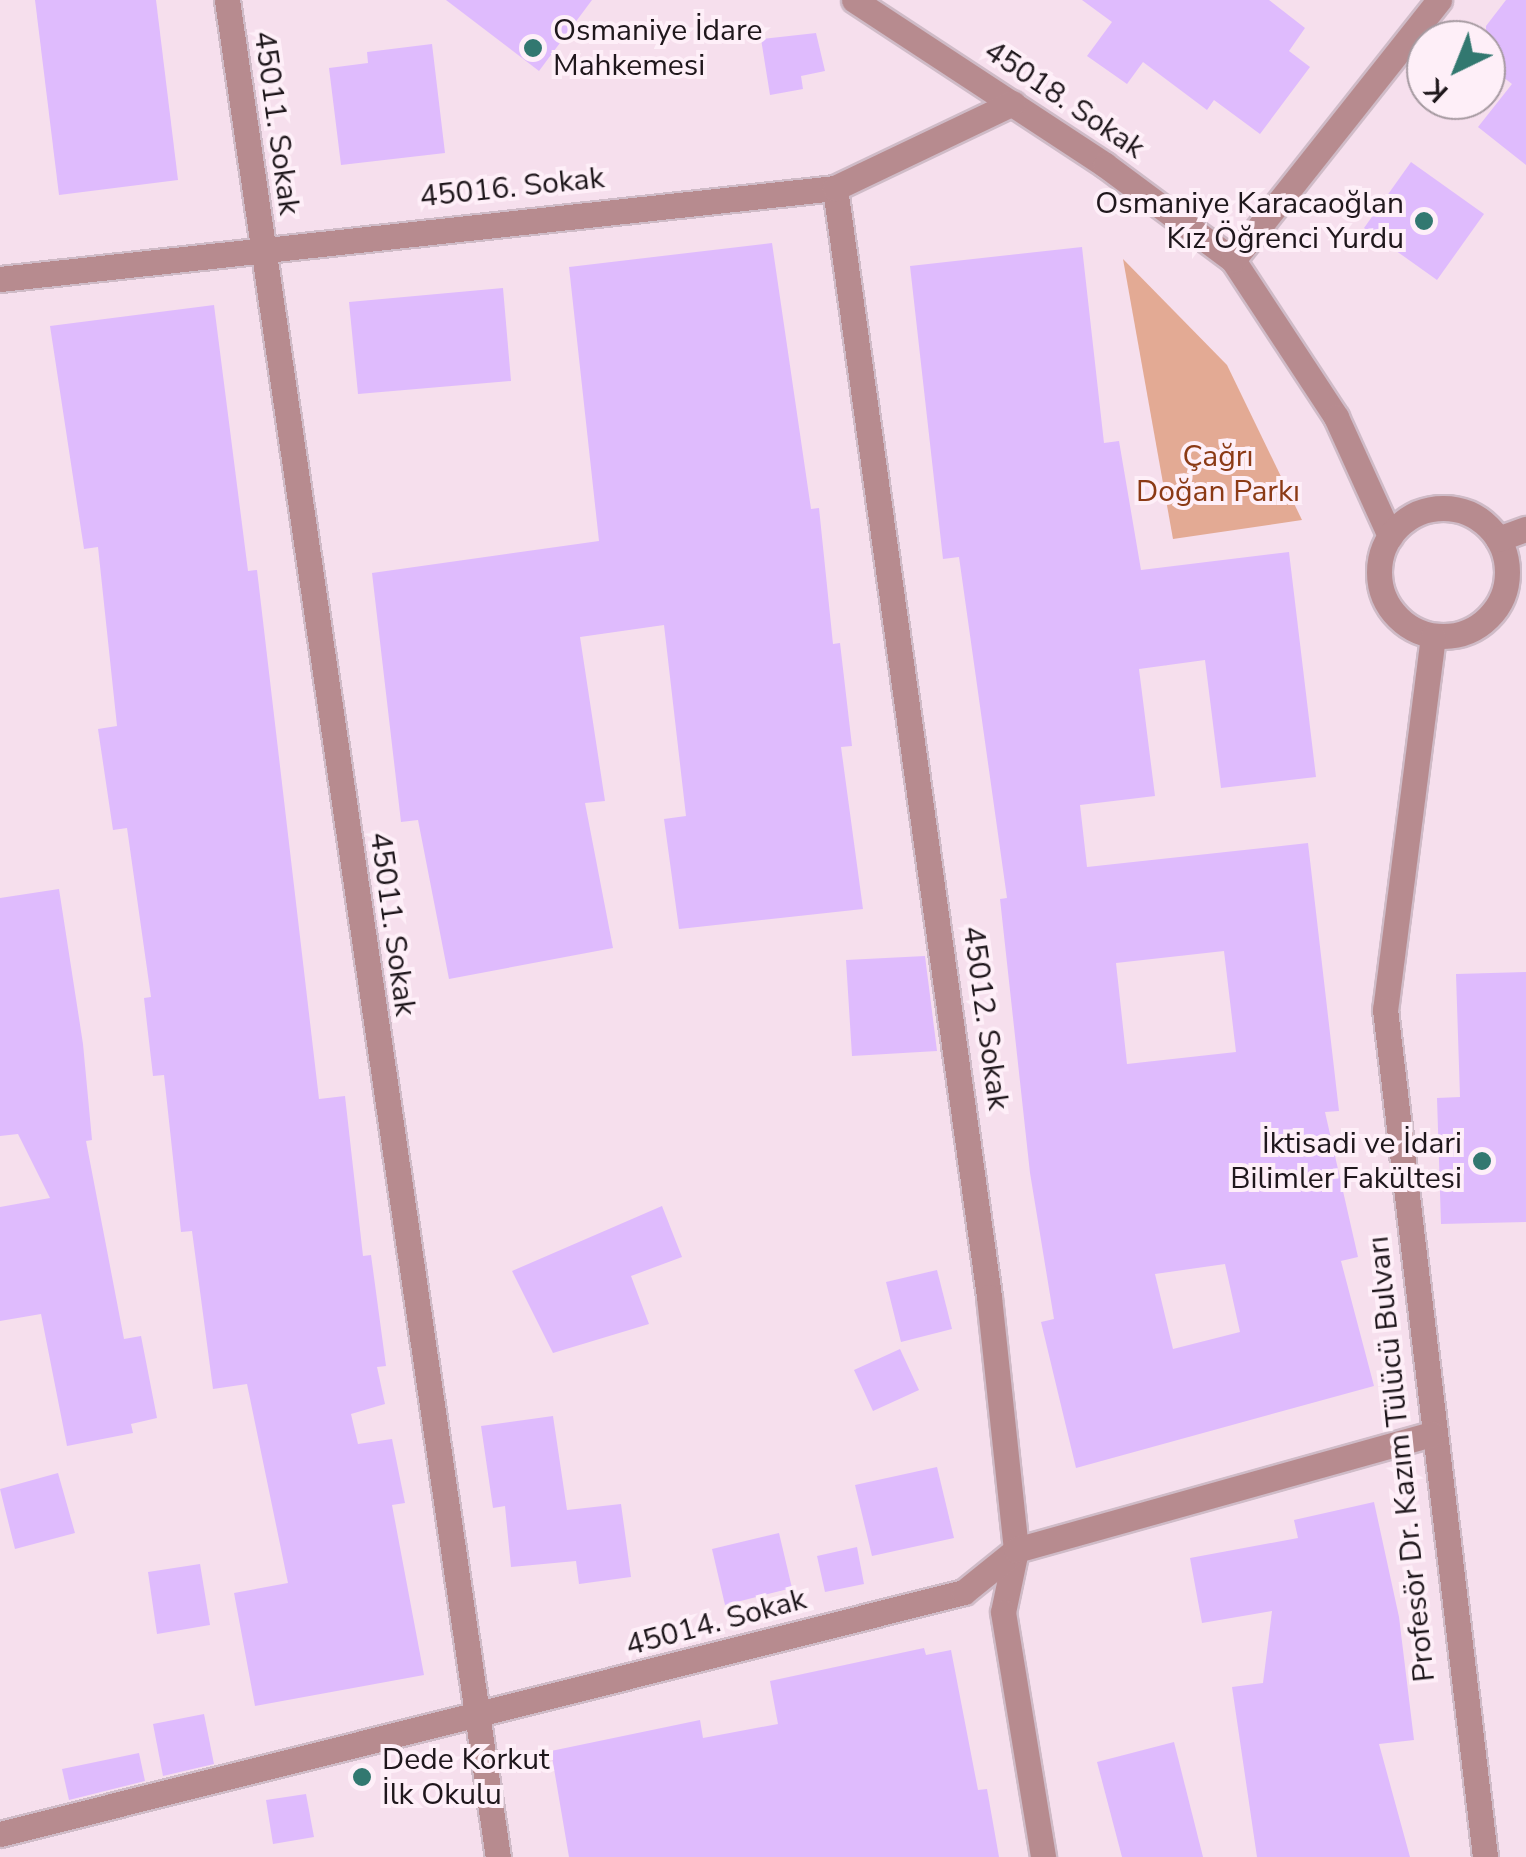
<!DOCTYPE html>
<meta charset="utf-8">
<style>
body{margin:0}
#map{position:relative;width:1526px;height:1857px;overflow:hidden;background:#f6dfed;font-family:"Nunito Sans",sans-serif}
div>[style]{position:absolute}
[style*='--x']{left:calc(var(--x)*1px);top:calc(var(--y)*1px);width:calc(var(--w)*1px);rotate:calc(var(--a)*1deg)}
.green>*{inset:0;background:#e3aa94}
.building>*{inset:0;background:#dfbbfd}
.roads{filter:drop-shadow(2px 0 #cfbbc7) drop-shadow(-2px 0 #cfbbc7) drop-shadow(0 2px #cfbbc7) drop-shadow(0 -2px #cfbbc7)}
.minor>*{height:25px;margin:-12.5px;padding:0 12.5px;transform-origin:12.5px;border-radius:12.5px;background:#b78b8f}
.minor>.ring{margin:-12.5px;padding:0;box-sizing:content-box;background:none;border:25px solid #b78b8f;border-radius:50%}
.dots>*{width:28px;height:28px;translate:-50% -50%;box-sizing:border-box;border:5px solid #feeff8;border-radius:50%}
span{translate:-50% -50%;white-space:nowrap;text-align:center;line-height:1.15;-webkit-text-stroke:8px #feeff8;paint-order:stroke}
.poi-label{font-size:30px;color:#1f171c}
.left{translate:0 -50%;text-align:left}
.right{translate:-100% -50%;text-align:right}
.street-label{font-size:30px;color:#1f171c}
.park-label{font-size:30px;color:#8b3a15}
.north{position:absolute;left:1406px;top:20px;width:100px;height:100px;box-sizing:border-box;background:#feeff8;border:2px solid #a599a0;border-radius:50%;rotate:223deg;font-size:28px;font-weight:700;line-height:40px;text-align:center;color:#1f171c}
.north::after{content:'';display:block;margin:auto;width:35px;height:45px;background:#327870;clip-path:polygon(50% 0,100% 100%,50% 72%,0 100%)}
</style>
<div id="map">
<div class="green">
<i style="clip-path:polygon(1123px 259px,1227px 365px,1302px 520px,1173px 539px)"></i>
</div>
<div class="building">
<i style="clip-path:polygon(35px 0,156px 0,178px 180px,59px 195px)"></i>
<i style="clip-path:polygon(446px 0,592px 0,539px 71px)"></i>
<i style="clip-path:polygon(1082px 0,1269px 0,1305px 28px,1289px 51px,1310px 67px,1260px 134px,1214px 100px,1207px 110px,1143px 62px,1127px 84px,1087px 56px,1112px 22px)"></i>
<i style="clip-path:polygon(1506px 0,1526px 0,1526px 165px,1478px 127px,1512px 84px,1486px 64px,1486px 26px)"></i>
<i style="clip-path:polygon(816px 33px,825px 71px,801px 76px,803px 89px,770px 95px,761px 39px)"></i>
<i style="clip-path:polygon(432px 44px,445px 153px,341px 165px,329px 68px,368px 63px,367px 52px)"></i>
<i style="clip-path:polygon(1411px 162px,1484px 214px,1437px 280px,1364px 228px)"></i>
<i style="clip-path:polygon(772px 243px,811px 509px,819px 508px,833px 644px,840px 643px,852px 746px,841px 747px,863px 909px,679px 929px,664px 819px,686px 816px,664px 625px,580px 637px,605px 801px,585px 803px,613px 948px,449px 979px,418px 820px,401px 822px,372px 573px,599px 541px,569px 267px)"></i>
<i style="clip-path:polygon(evenodd,1082px 247px,1104px 443px,1119px 441px,1141px 570px,1289px 552px,1316px 777px,1221px 788px,1205px 660px,1139px 669px,1155px 796px,1080px 805px,1087px 867px,1308px 843px,1339px 1111px,1325px 1112px,1358px 1257px,1341px 1261px,1374px 1386px,1076px 1468px,1041px 1322px,1054px 1319px,1030px 1173px,1000px 899px,1007px 898px,959px 557px,943px 559px,910px 266px,1082px 247px,1224px 951px,1236px 1052px,1127px 1064px,1116px 963px,1224px 951px,1082px 247px,1225px 1264px,1240px 1332px,1173px 1349px,1155px 1274px,1225px 1264px)"></i>
<i style="clip-path:polygon(503px 288px,511px 381px,358px 394px,349px 302px)"></i>
<i style="clip-path:polygon(214px 305px,248px 571px,257px 570px,319px 1099px,345px 1096px,363px 1256px,371px 1255px,386px 1366px,377px 1367px,385px 1404px,351px 1414px,358px 1444px,392px 1439px,405px 1503px,392px 1505px,424px 1675px,255px 1706px,234px 1593px,288px 1583px,247px 1384px,213px 1389px,192px 1231px,181px 1232px,164px 1075px,153px 1076px,144px 998px,151px 997px,127px 828px,113px 830px,98px 729px,117px 726px,98px 547px,84px 549px,50px 326px)"></i>
<i style="clip-path:polygon(59px 889px,83px 1044px,92px 1140px,86px 1141px,124px 1339px,141px 1336px,157px 1418px,131px 1424px,133px 1433px,67px 1446px,41px 1314px,0 1321px,0 1207px,50px 1198px,18px 1134px,0 1136px,0 898px)"></i>
<i style="clip-path:polygon(925px 956px,937px 1051px,852px 1056px,846px 960px)"></i>
<i style="clip-path:polygon(1526px 972px,1526px 1222px,1441px 1224px,1437px 1098px,1460px 1097px,1456px 974px)"></i>
<i style="clip-path:polygon(662px 1206px,682px 1257px,631px 1276px,649px 1324px,553px 1353px,512px 1271px)"></i>
<i style="clip-path:polygon(937px 1270px,952px 1329px,901px 1342px,886px 1282px)"></i>
<i style="clip-path:polygon(900px 1349px,919px 1390px,873px 1411px,854px 1370px)"></i>
<i style="clip-path:polygon(553px 1416px,567px 1510px,621px 1504px,631px 1577px,579px 1584px,576px 1561px,511px 1567px,505px 1506px,493px 1508px,481px 1426px)"></i>
<i style="clip-path:polygon(937px 1467px,954px 1538px,872px 1556px,855px 1485px)"></i>
<i style="clip-path:polygon(58px 1473px,75px 1533px,15px 1549px,0 1489px)"></i>
<i style="clip-path:polygon(1374px 1502px,1399px 1617px,1414px 1740px,1379px 1744px,1410px 1857px,1257px 1857px,1232px 1687px,1263px 1683px,1272px 1611px,1202px 1623px,1190px 1558px,1298px 1538px,1294px 1520px)"></i>
<i style="clip-path:polygon(779px 1533px,792px 1588px,725px 1605px,712px 1549px)"></i>
<i style="clip-path:polygon(857px 1547px,864px 1584px,825px 1592px,817px 1556px)"></i>
<i style="clip-path:polygon(200px 1564px,210px 1625px,157px 1634px,148px 1572px)"></i>
<i style="clip-path:polygon(924px 1648px,926px 1655px,951px 1650px,978px 1790px,987px 1789px,999px 1857px,569px 1857px,551px 1751px,700px 1720px,703px 1738px,778px 1724px,770px 1681px)"></i>
<i style="clip-path:polygon(204px 1714px,214px 1764px,163px 1776px,153px 1724px)"></i>
<i style="clip-path:polygon(1174px 1742px,1203px 1857px,1122px 1857px,1097px 1762px)"></i>
<i style="clip-path:polygon(139px 1753px,145px 1781px,69px 1800px,62px 1769px)"></i>
<i style="clip-path:polygon(306px 1794px,314px 1837px,273px 1844px,266px 1800px)"></i>
</div>
<div class="roads">
<div class="minor">
<i style="--x:227;--y:0;--w:1877;--a:81.7"></i>
<i style="--x:854;--y:0;--w:300;--a:33.3"></i>
<i style="--x:1105;--y:165;--w:159;--a:36.6"></i>
<i style="--x:1233;--y:260;--w:188;--a:56.7"></i>
<i style="--x:1336;--y:417;--w:131;--a:65.6"></i>
<i style="--x:835;--y:188;--w:1120;--a:82.09"></i>
<i style="--x:989;--y:1297;--w:254;--a:83.9"></i>
<i style="--x:1016;--y:1550;--w:63;--a:101.8"></i>
<i style="--x:1003;--y:1612;--w:248;--a:80.7"></i>
<i style="--x:1233;--y:260;--w:332;--a:-51.6"></i>
<i style="--x:0;--y:279;--w:840;--a:-6.22"></i>
<i style="--x:835;--y:188;--w:197;--a:-25.5"></i>
<i class="ring" style="left:1379px;top:508px;width:103px;height:103px"></i>
<i style="--x:1498;--y:539;--w:30;--a:-20"></i>
<i style="--x:1433;--y:636;--w:376;--a:97.3"></i>
<i style="--x:1385;--y:1009;--w:854;--a:83.27"></i>
<i style="--x:0;--y:1834;--w:994;--a:-14.09"></i>
<i style="--x:964;--y:1592;--w:67;--a:-38.9"></i>
<i style="--x:1016;--y:1550;--w:432;--a:-15.6"></i>
</div>
</div>
<div class="dots">
<i style="left:533px;top:48px;background:#327870"></i>
<i style="left:1424px;top:221px;background:#327870"></i>
<i style="left:1482px;top:1161px;background:#327870"></i>
<i style="left:362px;top:1777px;background:#327870"></i>
</div>
<div class="poi-label">
<span class="left" style="left:553px;top:48px">Osmaniye İdare<br>Mahkemesi</span>
<span class="right" style="left:1404px;top:221px">Osmaniye Karacaoğlan<br>Kız Öğrenci Yurdu</span>
<span class="right" style="left:1462px;top:1161px">İktisadi ve İdari<br>Bilimler Fakültesi</span>
<span class="left" style="left:382px;top:1777px">Dede Korkut<br>İlk Okulu</span>
</div>
<div class="street-label">
<span style="left:1064px;top:100px;rotate:34deg">45018. Sokak</span>
<span style="left:276px;top:123px;rotate:82deg">45011. Sokak</span>
<span style="left:512px;top:188px;rotate:-6deg">45016. Sokak</span>
<span style="left:392px;top:924px;rotate:82deg">45011. Sokak</span>
<span style="left:985px;top:1018px;rotate:82deg">45012. Sokak</span>
<span style="left:1402px;top:1459px;rotate:-96deg">Profesör Dr. Kazım Tülücü Bulvarı</span>
<span style="left:716px;top:1623px;rotate:-15deg">45014. Sokak</span>
</div>
<div class="park-label">
<span style="left:1218px;top:474px">Çağrı<br>Doğan Parkı</span>
</div>
<div class="north">K</div>
</div>
